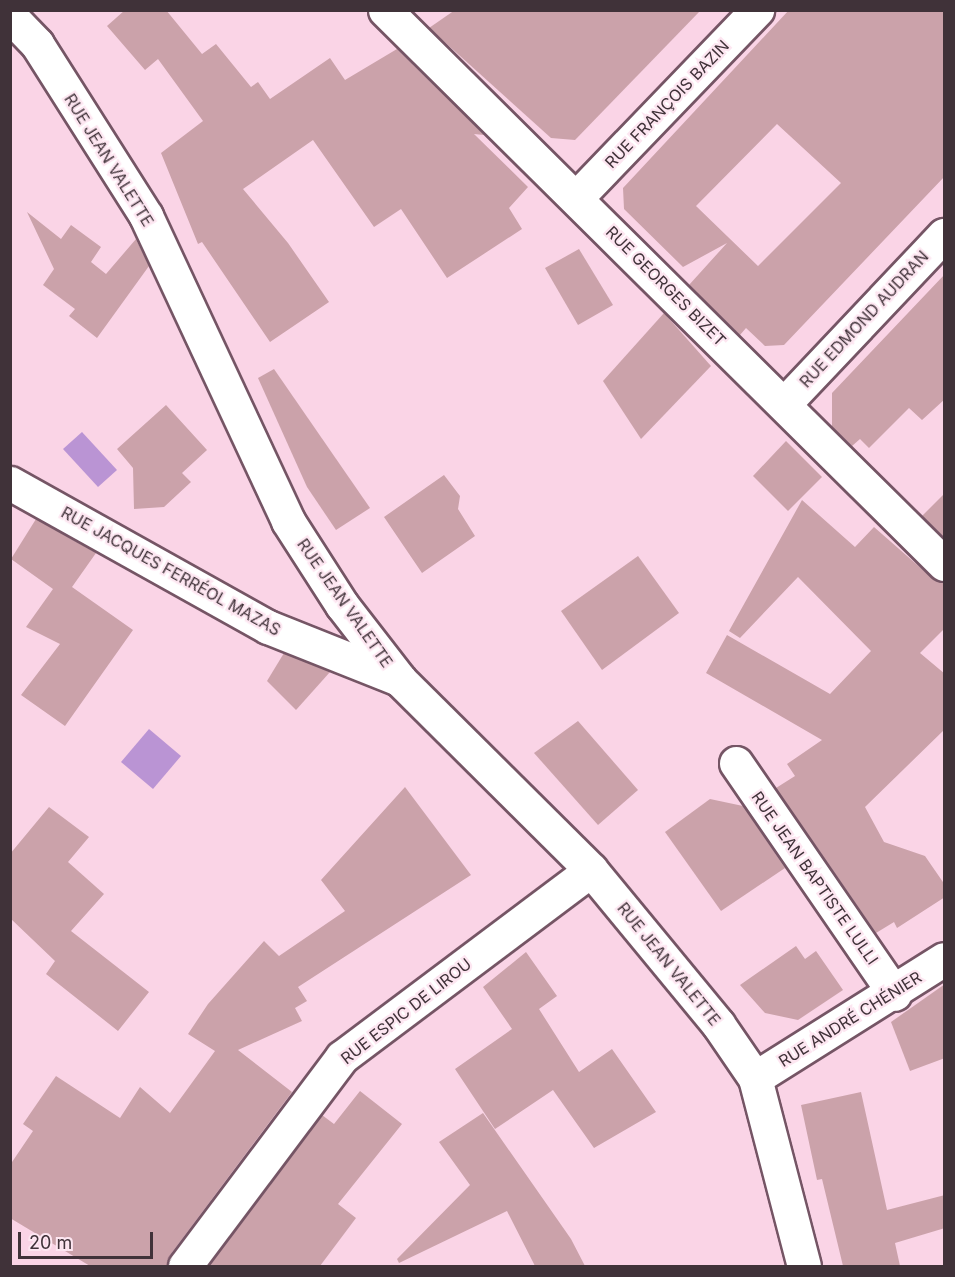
<!DOCTYPE html>
<meta charset="utf-8">
<style>
body{margin:0}
#map{position:relative;width:955px;height:1277px;overflow:hidden;background:#fad4e6;font-family:Inter,sans-serif}
div>[style]{position:absolute}
[style*='--x']{left:calc(var(--x)*1px);top:calc(var(--y)*1px);width:calc(var(--w)*1px);rotate:calc(var(--a)*1deg)}
.water>*{inset:0;background:#ba94d4}
.building>*{inset:0;background:#cba2aa}
.roads{filter:drop-shadow(2px 0 #755565) drop-shadow(-2px 0 #755565) drop-shadow(0 2px #755565) drop-shadow(0 -2px #755565)}
.street>*{height:33px;margin:-16.5px;padding:0 16.5px;transform-origin:16.5px;border-radius:16.5px;background:#fff}
span{translate:-50% -50%;white-space:nowrap;text-align:center;line-height:1.15;-webkit-text-stroke:4.5px #fde6f1;paint-order:stroke}
.street-label{font-size:16px;color:#403239}
.frame{position:absolute;inset:0;border:12px solid #403239;pointer-events:none}
.scale{position:absolute;left:18px;top:1232px;width:135px;height:27px;box-sizing:border-box;border:3px solid #403239;border-top:0;padding-left:8px;font-size:18px;line-height:21px;white-space:nowrap;color:#403239;-webkit-text-stroke:4px #fde6f1;paint-order:stroke}
</style>
<div id="map">
<div class="water">
<i style="clip-path:polygon(82px 432px,117px 470px,98px 487px,63px 449px)"></i>
<i style="clip-path:polygon(149px 729px,181px 756px,153px 789px,121px 762px)"></i>
</div>
<div class="building">
<i style="clip-path:polygon(125px 10px,166px 10px,202px 54px,216px 44px,251px 87px,258px 82px,270px 99px,330px 58px,345px 80px,397px 49px,484px 135px,474px 134px,528px 187px,509px 208px,522px 229px,447px 278px,401px 209px,374px 227px,313px 140px,243px 189px,288px 243px,329px 302px,270px 342px,202px 242px,198px 244px,161px 153px,203px 121px,158px 59px,145px 70px,107px 26px)"></i>
<i style="clip-path:polygon(455px 10px,701px 10px,575px 140px,551px 138px,429px 28px)"></i>
<i style="clip-path:polygon(evenodd,789px 10px,945px 10px,945px 176px,784px 345px,765px 346px,746px 328px,740px 335px,689px 285px,727px 243px,683px 267px,624px 209px,623px 188px,789px 10px,777px 124px,841px 183px,758px 266px,696px 206px,777px 124px)"></i>
<i style="clip-path:polygon(27px 212px,61px 239px,71px 225px,101px 247px,91px 262px,106px 274px,136px 239px,149px 266px,97px 338px,69px 316px,75px 309px,43px 285px,54px 269px)"></i>
<i style="clip-path:polygon(579px 249px,613px 305px,578px 325px,545px 268px)"></i>
<i style="clip-path:polygon(945px 274px,945px 399px,922px 420px,909px 408px,869px 448px,860px 439px,852px 446px,832px 427px,832px 393px)"></i>
<i style="clip-path:polygon(664px 313px,711px 366px,641px 439px,603px 381px)"></i>
<i style="clip-path:polygon(274px 369px,370px 508px,336px 530px,307px 487px,258px 378px)"></i>
<i style="clip-path:polygon(166px 405px,207px 450px,182px 473px,191px 482px,164px 507px,134px 509px,133px 468px,117px 449px)"></i>
<i style="clip-path:polygon(786px 441px,822px 477px,788px 511px,753px 476px)"></i>
<i style="clip-path:polygon(444px 475px,460px 496px,458px 509px,475px 536px,422px 573px,384px 517px)"></i>
<i style="clip-path:polygon(945px 493px,945px 538px,922px 516px)"></i>
<i style="clip-path:polygon(802px 500px,855px 547px,874px 527px,931px 577px,945px 582px,945px 628px,920px 653px,945px 674px,945px 729px,865px 807px,884px 842px,925px 856px,945px 885px,945px 897px,897px 928px,894px 922px,876px 933px,776px 788px,795px 776px,787px 764px,822px 740px,706px 673px,727px 635px,830px 694px,871px 651px,798px 577px,740px 638px,729px 631px)"></i>
<i style="clip-path:polygon(36px 519px,96px 553px,72px 587px,133px 630px,65px 726px,21px 695px,60px 644px,26px 627px,53px 589px,11px 559px)"></i>
<i style="clip-path:polygon(638px 556px,679px 613px,602px 670px,561px 611px)"></i>
<i style="clip-path:polygon(284px 653px,330px 672px,296px 710px,267px 681px)"></i>
<i style="clip-path:polygon(578px 721px,638px 790px,598px 825px,534px 753px)"></i>
<i style="clip-path:polygon(405px 787px,471px 875px,298px 987px,307px 1001px,295px 1008px,302px 1021px,238px 1050px,292px 1092px,170px 1255px,167px 1266px,90px 1266px,10px 1218px,10px 1165px,33px 1131px,23px 1124px,56px 1076px,120px 1118px,140px 1087px,170px 1113px,215px 1051px,188px 1034px,208px 1004px,264px 941px,279px 956px,345px 911px,321px 880px)"></i>
<i style="clip-path:polygon(710px 799px,743px 806px,785px 868px,721px 911px,665px 832px)"></i>
<i style="clip-path:polygon(49px 807px,89px 837px,68px 862px,104px 894px,71px 931px,149px 992px,118px 1031px,46px 974px,55px 961px,10px 918px,10px 854px)"></i>
<i style="clip-path:polygon(796px 946px,805px 959px,816px 951px,843px 990px,798px 1020px,765px 1013px,740px 985px)"></i>
<i style="clip-path:polygon(526px 952px,557px 996px,539px 1009px,579px 1072px,612px 1049px,656px 1112px,594px 1148px,553px 1090px,495px 1129px,455px 1069px,512px 1029px,483px 987px)"></i>
<i style="clip-path:polygon(945px 984px,945px 1058px,910px 1071px,891px 1022px)"></i>
<i style="clip-path:polygon(360px 1091px,402px 1124px,338px 1204px,356px 1218px,320px 1266px,208px 1266px,322px 1115px,334px 1124px)"></i>
<i style="clip-path:polygon(861px 1092px,887px 1210px,945px 1195px,945px 1228px,895px 1243px,900px 1266px,843px 1266px,822px 1179px,817px 1180px,801px 1105px)"></i>
<i style="clip-path:polygon(483px 1113px,571px 1239px,585px 1266px,535px 1266px,507px 1211px,399px 1263px,397px 1259px,470px 1185px,439px 1142px)"></i>
</div>
<div class="roads">
<div class="street">
<i style="--x:385;--y:10;--w:787;--a:44.74"></i>
<i style="--x:10;--y:16;--w:39;--a:46"></i>
<i style="--x:37;--y:44;--w:204;--a:57.6"></i>
<i style="--x:146;--y:216;--w:336;--a:65"></i>
<i style="--x:288;--y:521;--w:100;--a:57.3"></i>
<i style="--x:342;--y:605;--w:95;--a:52.3"></i>
<i style="--x:400;--y:680;--w:269;--a:44.8"></i>
<i style="--x:591;--y:870;--w:200;--a:50.5"></i>
<i style="--x:718;--y:1024;--w:65;--a:55.6"></i>
<i style="--x:755;--y:1078;--w:194;--a:75.4"></i>
<i style="--x:577;--y:197;--w:260;--a:-46.1"></i>
<i style="--x:784;--y:404;--w:233;--a:-46.6"></i>
<i style="--x:10;--y:483;--w:295;--a:29.2"></i>
<i style="--x:268;--y:627;--w:141;--a:21.7"></i>
<i style="--x:736;--y:763;--w:280;--a:55.5"></i>
<i style="--x:755;--y:1078;--w:223;--a:-32.2"></i>
<i style="--x:185;--y:1266;--w:261;--a:-53.1"></i>
<i style="--x:342;--y:1057;--w:311;--a:-36.9"></i>
</div>
</div>
<div class="street-label">
<span style="left:667px;top:104px;rotate:-46deg">RUE FRANÇOIS BAZIN</span>
<span style="left:109px;top:160px;rotate:58deg">RUE JEAN VALETTE</span>
<span style="left:666px;top:286px;rotate:45deg">RUE GEORGES BIZET</span>
<span style="left:864px;top:319px;rotate:-47deg">RUE EDMOND AUDRAN</span>
<span style="left:171px;top:571px;rotate:29deg">RUE JACQUES FERRÉOL MAZAS</span>
<span style="left:345px;top:603px;rotate:55deg">RUE JEAN VALETTE</span>
<span style="left:815px;top:878px;rotate:55deg">RUE JEAN BAPTISTE LULLI</span>
<span style="left:669px;top:964px;rotate:51deg">RUE JEAN VALETTE</span>
<span style="left:406px;top:1011px;rotate:-38deg">RUE ESPIC DE LIROU</span>
<span style="left:850px;top:1019px;rotate:-32deg">RUE ANDRÉ CHÉNIER</span>
</div>
<div class="frame"></div>
<div class="scale">20 m</div>
</div>
